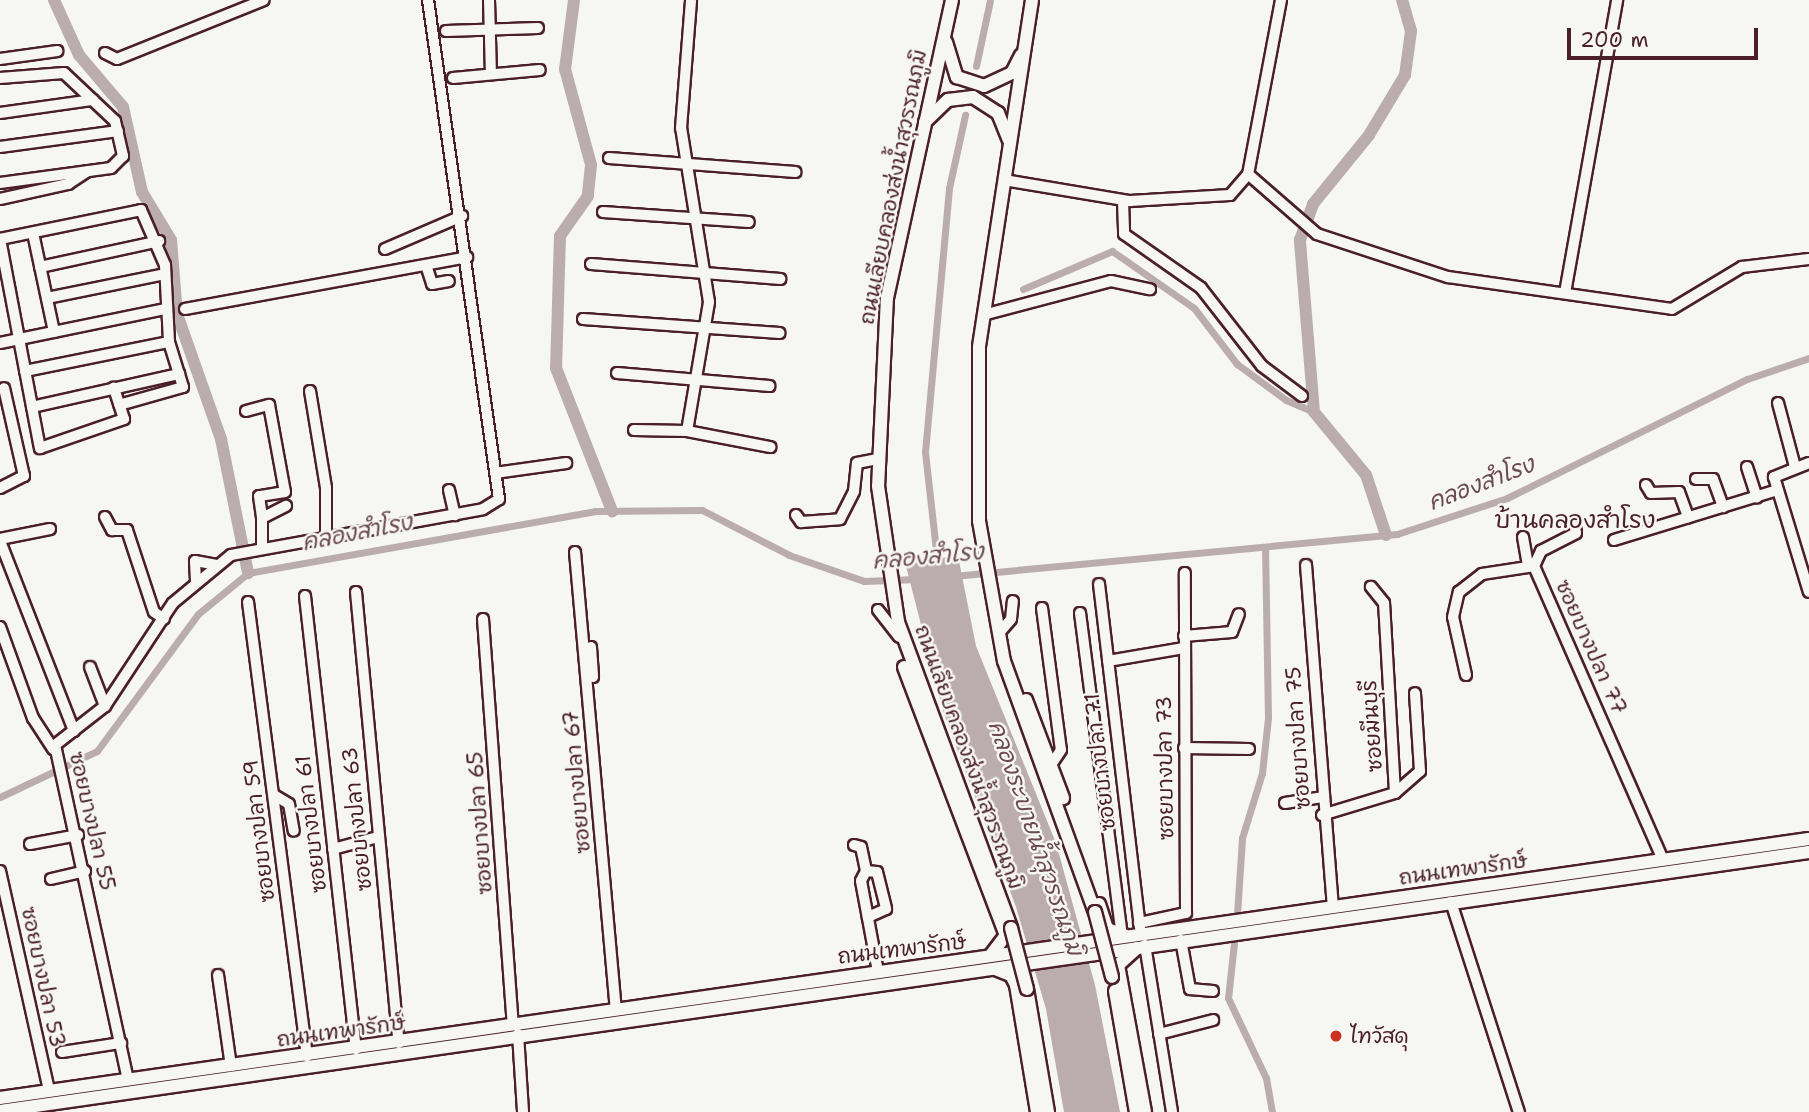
<!DOCTYPE html>
<meta charset="utf-8">
<style>
body{margin:0}
#map{position:relative;width:1809px;height:1112px;overflow:hidden;background:#f6f6f2;font-family:"Shantell Sans","Playpen Sans Thai",sans-serif}
div>[style]{position:absolute}
[style*='--x']{left:calc(var(--x)*1px);top:calc(var(--y)*1px);width:calc(var(--w)*1px);rotate:calc(var(--a)*1deg)}
.water>*{inset:0;background:#bbadae}
.canal>*{height:7px;margin:-3.5px;padding:0 3.5px;transform-origin:3.5px;border-radius:3.5px;background:#bbadae}
.river>*{height:12px;margin:-6px;padding:0 6px;transform-origin:6px;border-radius:6px;background:#bbadae}
.roads{filter:drop-shadow(2px 0 #4a1f2b) drop-shadow(-2px 0 #4a1f2b) drop-shadow(0 2px #4a1f2b) drop-shadow(0 -2px #4a1f2b)}
.minor>*{height:10px;margin:-5px;padding:0 5px;transform-origin:5px;border-radius:5px;background:#f6f6f2}
.major>*{height:12px;margin:-6px;padding:0 6px;transform-origin:6px;border-radius:6px;background:#f6f6f2}
.bridges{filter:drop-shadow(2px 0 #4a1f2b) drop-shadow(-2px 0 #4a1f2b) drop-shadow(0 2px #4a1f2b) drop-shadow(0 -2px #4a1f2b)}
.major-bridge>*{height:12px;margin:-6px;padding:0 6px;transform-origin:6px;border-radius:6px;background:#f6f6f2}
.dots>*{width:19px;height:19px;translate:-50% -50%;box-sizing:border-box;border:4px solid #f6f6f2;border-radius:50%}
span{translate:-50% -50%;white-space:nowrap;text-align:center;line-height:1.15;-webkit-text-stroke:5px #f6f6f2;paint-order:stroke}
.street-label{font-size:21px;color:#4a1f2b}
.poi-label{font-size:21px;color:#4a1f2b}
.left{translate:0 -50%;text-align:left}
.water-label{font-size:23px;color:#6c4a52;font-style:italic}
.quarter-label{font-size:24px;color:#4a1f2b}
.scale{position:absolute;left:1567px;top:28px;width:191px;height:32px;box-sizing:border-box;border:4px solid #4a1f2b;border-top:0;padding-left:9px;font-size:21px;line-height:24px;white-space:nowrap;color:#4a1f2b;-webkit-text-stroke:5px #f6f6f2;paint-order:stroke}
</style>
<div id="map">
<div class="water">
<i style="clip-path:polygon(958px 556px,976px 646px,1056px 843px,1095px 985px,1120px 1112px,1064px 1112px,1046px 1009px,1016px 907px,943px 711px,905px 562px)"></i>
</div>
<div class="canal">
<i style="--x:976;--y:66;--w:67;--a:-78"></i>
<i style="--x:1023;--y:289;--w:97;--a:-23.1"></i>
<i style="--x:1112;--y:251;--w:100;--a:34.8"></i>
<i style="--x:1194;--y:308;--w:71;--a:52.5"></i>
<i style="--x:1237;--y:364;--w:61;--a:36.3"></i>
<i style="--x:1286;--y:400;--w:30;--a:23"></i>
<i style="--x:938;--y:568;--w:117;--a:-96.4"></i>
<i style="--x:925;--y:452;--w:265;--a:-84.8"></i>
<i style="--x:949;--y:188;--w:75;--a:-77.6"></i>
<i style="--x:953;--y:576;--w:446;--a:-5.4"></i>
<i style="--x:1397;--y:534;--w:116;--a:-18.1"></i>
<i style="--x:1507;--y:498;--w:268;--a:-26.4"></i>
<i style="--x:1747;--y:379;--w:65;--a:-18.7"></i>
<i style="--x:0;--y:797;--w:107;--a:-25.4"></i>
<i style="--x:97;--y:751;--w:170;--a:-53.6"></i>
<i style="--x:198;--y:614;--w:65;--a:-39.4"></i>
<i style="--x:248;--y:573;--w:352;--a:-10.1"></i>
<i style="--x:595;--y:511;--w:107;--a:-0.5"></i>
<i style="--x:702;--y:510;--w:98;--a:27.3"></i>
<i style="--x:789;--y:555;--w:79;--a:19.1"></i>
<i style="--x:864;--y:581;--w:53;--a:-2.2"></i>
<i style="--x:1237;--y:914;--w:76;--a:-86.2"></i>
<i style="--x:1242;--y:838;--w:68;--a:-72.9"></i>
<i style="--x:1262;--y:773;--w:55;--a:-83.8"></i>
<i style="--x:1268;--y:718;--w:170;--a:-91"></i>
<i style="--x:1234;--y:943;--w:55;--a:96.2"></i>
<i style="--x:1228;--y:998;--w:89;--a:64.6"></i>
<i style="--x:1266;--y:1078;--w:35;--a:80"></i>
</div>
<div class="river">
<i style="--x:54;--y:0;--w:60;--a:65.6"></i>
<i style="--x:79;--y:55;--w:68;--a:49.8"></i>
<i style="--x:123;--y:107;--w:87;--a:77.4"></i>
<i style="--x:142;--y:192;--w:56;--a:58.9"></i>
<i style="--x:171;--y:240;--w:74;--a:85.4"></i>
<i style="--x:177;--y:314;--w:133;--a:70.6"></i>
<i style="--x:221;--y:439;--w:137;--a:78.6"></i>
<i style="--x:574;--y:0;--w:70;--a:97.4"></i>
<i style="--x:565;--y:69;--w:99;--a:74.8"></i>
<i style="--x:591;--y:165;--w:31;--a:96"></i>
<i style="--x:588;--y:196;--w:49;--a:125"></i>
<i style="--x:560;--y:236;--w:132;--a:91.7"></i>
<i style="--x:556;--y:368;--w:154;--a:68.6"></i>
<i style="--x:1386;--y:535;--w:63;--a:-108.4"></i>
<i style="--x:1366;--y:475;--w:82;--a:-129.5"></i>
<i style="--x:1314;--y:412;--w:173;--a:-94.7"></i>
<i style="--x:1300;--y:240;--w:38;--a:-70"></i>
<i style="--x:1313;--y:204;--w:89;--a:-50.9"></i>
<i style="--x:1369;--y:135;--w:70;--a:-59"></i>
<i style="--x:1405;--y:75;--w:44;--a:-82.2"></i>
<i style="--x:1411;--y:31;--w:32;--a:-106"></i>
</div>
<div class="roads">
<div class="minor">
<i style="--x:489;--y:0;--w:74;--a:88.5"></i>
<i style="--x:1281;--y:0;--w:177;--a:100.7"></i>
<i style="--x:1248;--y:174;--w:91;--a:41"></i>
<i style="--x:1317;--y:234;--w:138;--a:18.2"></i>
<i style="--x:1448;--y:277;--w:226;--a:8.1"></i>
<i style="--x:1672;--y:309;--w:82;--a:-31"></i>
<i style="--x:1742;--y:267;--w:67;--a:-6.8"></i>
<i style="--x:446;--y:31;--w:92;--a:-1.9"></i>
<i style="--x:105;--y:53;--w:13;--a:27"></i>
<i style="--x:117;--y:59;--w:158;--a:-21.9"></i>
<i style="--x:0;--y:59;--w:58;--a:-8"></i>
<i style="--x:0;--y:78;--w:64;--a:-4.5"></i>
<i style="--x:64;--y:73;--w:70;--a:43.3"></i>
<i style="--x:115;--y:121;--w:36;--a:77"></i>
<i style="--x:123;--y:156;--w:17;--a:135"></i>
<i style="--x:111;--y:168;--w:112;--a:172.3"></i>
<i style="--x:453;--y:78;--w:87;--a:-5.3"></i>
<i style="--x:0;--y:113;--w:94;--a:-8"></i>
<i style="--x:0;--y:147;--w:119;--a:-7.7"></i>
<i style="--x:609;--y:158;--w:187;--a:4.3"></i>
<i style="--x:1004;--y:180;--w:128;--a:9.5"></i>
<i style="--x:1130;--y:201;--w:100;--a:-3.4"></i>
<i style="--x:1230;--y:195;--w:28;--a:-49"></i>
<i style="--x:0;--y:199;--w:70;--a:-12.4"></i>
<i style="--x:68;--y:184;--w:24;--a:-33"></i>
<i style="--x:1123;--y:201;--w:33;--a:88"></i>
<i style="--x:1124;--y:234;--w:94;--a:35"></i>
<i style="--x:1201;--y:288;--w:99;--a:52"></i>
<i style="--x:1262;--y:366;--w:50;--a:36.9"></i>
<i style="--x:603;--y:212;--w:146;--a:3.9"></i>
<i style="--x:33;--y:233;--w:101;--a:78"></i>
<i style="--x:0;--y:239;--w:144;--a:-11.6"></i>
<i style="--x:141;--y:210;--w:60;--a:66.4"></i>
<i style="--x:165;--y:265;--w:77;--a:87"></i>
<i style="--x:169;--y:342;--w:47;--a:72.7"></i>
<i style="--x:183;--y:387;--w:66;--a:164.3"></i>
<i style="--x:0;--y:239;--w:213;--a:79.2"></i>
<i style="--x:40;--y:448;--w:89;--a:-19"></i>
<i style="--x:124;--y:419;--w:33;--a:-108"></i>
<i style="--x:385;--y:249;--w:84;--a:-23.2"></i>
<i style="--x:591;--y:264;--w:190;--a:4.5"></i>
<i style="--x:426;--y:265;--w:20;--a:72"></i>
<i style="--x:432;--y:284;--w:17;--a:-10"></i>
<i style="--x:40;--y:267;--w:122;--a:-12.3"></i>
<i style="--x:1565;--y:293;--w:298;--a:-79.9"></i>
<i style="--x:47;--y:298;--w:120;--a:-11.5"></i>
<i style="--x:185;--y:309;--w:287;--a:-10.4"></i>
<i style="--x:983;--y:315;--w:132;--a:-14.9"></i>
<i style="--x:1111;--y:281;--w:40;--a:12"></i>
<i style="--x:583;--y:319;--w:197;--a:4.1"></i>
<i style="--x:0;--y:343;--w:168;--a:-11.6"></i>
<i style="--x:25;--y:371;--w:147;--a:-11.4"></i>
<i style="--x:617;--y:373;--w:153;--a:4.9"></i>
<i style="--x:310;--y:391;--w:98;--a:80.6"></i>
<i style="--x:326;--y:488;--w:49;--a:90"></i>
<i style="--x:1778;--y:403;--w:66;--a:75.1"></i>
<i style="--x:32;--y:407;--w:151;--a:-12.7"></i>
<i style="--x:246;--y:411;--w:24;--a:-15"></i>
<i style="--x:269;--y:405;--w:88;--a:79.6"></i>
<i style="--x:285;--y:492;--w:26;--a:171"></i>
<i style="--x:259;--y:496;--w:22;--a:82"></i>
<i style="--x:634;--y:430;--w:53;--a:1.1"></i>
<i style="--x:687;--y:431;--w:85;--a:10.9"></i>
<i style="--x:687;--y:431;--w:131;--a:-80.3"></i>
<i style="--x:709;--y:302;--w:176;--a:-99.1"></i>
<i style="--x:681;--y:128;--w:128;--a:-85.5"></i>
<i style="--x:1809;--y:463;--w:38;--a:158"></i>
<i style="--x:1774;--y:477;--w:120;--a:73.1"></i>
<i style="--x:1747;--y:467;--w:32;--a:72"></i>
<i style="--x:495;--y:473;--w:72;--a:-8"></i>
<i style="--x:1696;--y:479;--w:17;--a:0"></i>
<i style="--x:1713;--y:479;--w:30;--a:70"></i>
<i style="--x:1646;--y:485;--w:9;--a:58"></i>
<i style="--x:1651;--y:493;--w:28;--a:-2"></i>
<i style="--x:1679;--y:492;--w:27;--a:70"></i>
<i style="--x:0;--y:488;--w:27;--a:-27"></i>
<i style="--x:24;--y:476;--w:90;--a:-102.8"></i>
<i style="--x:449;--y:490;--w:26;--a:77"></i>
<i style="--x:796;--y:515;--w:9;--a:54"></i>
<i style="--x:801;--y:522;--w:39;--a:-4"></i>
<i style="--x:840;--y:519;--w:31;--a:-63"></i>
<i style="--x:854;--y:491;--w:28;--a:-84"></i>
<i style="--x:857;--y:463;--w:21;--a:-11"></i>
<i style="--x:105;--y:517;--w:15;--a:62"></i>
<i style="--x:112;--y:530;--w:15;--a:0"></i>
<i style="--x:127;--y:530;--w:86;--a:71.8"></i>
<i style="--x:154;--y:612;--w:12;--a:35"></i>
<i style="--x:1523;--y:537;--w:27;--a:80"></i>
<i style="--x:0;--y:539;--w:51;--a:-11.3"></i>
<i style="--x:1614;--y:540;--w:171;--a:-17"></i>
<i style="--x:0;--y:541;--w:204;--a:68.7"></i>
<i style="--x:262;--y:548;--w:30;--a:-90"></i>
<i style="--x:262;--y:518;--w:27;--a:-27"></i>
<i style="--x:575;--y:552;--w:459;--a:84.9"></i>
<i style="--x:1306;--y:565;--w:343;--a:85.5"></i>
<i style="--x:1534;--y:566;--w:17;--a:-65"></i>
<i style="--x:1541;--y:551;--w:39;--a:-27"></i>
<i style="--x:1576;--y:533;--w:12;--a:-99"></i>
<i style="--x:196;--y:581;--w:20;--a:-93"></i>
<i style="--x:195;--y:561;--w:22;--a:10"></i>
<i style="--x:1099;--y:584;--w:346;--a:83.2"></i>
<i style="--x:356;--y:592;--w:453;--a:84.6"></i>
<i style="--x:305;--y:596;--w:456;--a:83.6"></i>
<i style="--x:248;--y:602;--w:458;--a:82.6"></i>
<i style="--x:1042;--y:608;--w:143;--a:82.4"></i>
<i style="--x:1061;--y:750;--w:18;--a:124"></i>
<i style="--x:878;--y:610;--w:34;--a:52"></i>
<i style="--x:1080;--y:613;--w:325;--a:82.6"></i>
<i style="--x:483;--y:619;--w:406;--a:85.8"></i>
<i style="--x:0;--y:627;--w:97;--a:70.1"></i>
<i style="--x:33;--y:718;--w:37;--a:57"></i>
<i style="--x:999;--y:633;--w:18;--a:-49"></i>
<i style="--x:1011;--y:619;--w:18;--a:-84"></i>
<i style="--x:1184;--y:636;--w:48;--a:-4.8"></i>
<i style="--x:1232;--y:632;--w:19;--a:-69"></i>
<i style="--x:591;--y:647;--w:30;--a:86"></i>
<i style="--x:1108;--y:661;--w:77;--a:-9.7"></i>
<i style="--x:90;--y:667;--w:42;--a:69"></i>
<i style="--x:1466;--y:675;--w:59;--a:-102.6"></i>
<i style="--x:1453;--y:617;--w:26;--a:-77"></i>
<i style="--x:1459;--y:592;--w:29;--a:-38"></i>
<i style="--x:1482;--y:574;--w:53;--a:-8.7"></i>
<i style="--x:1534;--y:566;--w:321;--a:66.3"></i>
<i style="--x:1184;--y:748;--w:65;--a:0.9"></i>
<i style="--x:1395;--y:793;--w:33;--a:-41"></i>
<i style="--x:1420;--y:771;--w:78;--a:-93.7"></i>
<i style="--x:274;--y:795;--w:17;--a:31"></i>
<i style="--x:289;--y:804;--w:27;--a:80"></i>
<i style="--x:1285;--y:803;--w:36;--a:-9"></i>
<i style="--x:1322;--y:815;--w:76;--a:-16.8"></i>
<i style="--x:1395;--y:793;--w:190;--a:-93.3"></i>
<i style="--x:1384;--y:603;--w:21;--a:-129"></i>
<i style="--x:30;--y:844;--w:49;--a:-10.6"></i>
<i style="--x:854;--y:845;--w:7;--a:16"></i>
<i style="--x:861;--y:847;--w:25;--a:78"></i>
<i style="--x:866;--y:871;--w:11;--a:117"></i>
<i style="--x:861;--y:881;--w:93;--a:79.4"></i>
<i style="--x:333;--y:849;--w:47;--a:-14.9"></i>
<i style="--x:0;--y:871;--w:225;--a:77.4"></i>
<i style="--x:866;--y:871;--w:11;--a:5"></i>
<i style="--x:877;--y:872;--w:38;--a:76"></i>
<i style="--x:886;--y:909;--w:20;--a:156"></i>
<i style="--x:51;--y:879;--w:35;--a:-13"></i>
<i style="--x:1451;--y:902;--w:221;--a:72.1"></i>
<i style="--x:1139;--y:923;--w:48;--a:-12"></i>
<i style="--x:1186;--y:913;--w:340;--a:-90.2"></i>
<i style="--x:1181;--y:940;--w:50;--a:79.6"></i>
<i style="--x:1190;--y:989;--w:23;--a:5"></i>
<i style="--x:1145;--y:945;--w:169;--a:80.8"></i>
<i style="--x:218;--y:975;--w:92;--a:81.9"></i>
<i style="--x:518;--y:1034;--w:78;--a:86.3"></i>
<i style="--x:1159;--y:1034;--w:56;--a:-14.5"></i>
<i style="--x:62;--y:1052;--w:60;--a:-8.7"></i>
<i style="--x:128;--y:1080;--w:343;--a:-102.3"></i>
<i style="--x:55;--y:745;--w:63;--a:-38"></i>
<i style="--x:105;--y:706;--w:123;--a:-56.6"></i>
<i style="--x:173;--y:603;--w:75;--a:-39.6"></i>
<i style="--x:231;--y:555;--w:256;--a:-10.3"></i>
<i style="--x:483;--y:509;--w:19;--a:-32"></i>
<i style="--x:499;--y:499;--w:504;--a:-98.1"></i>
</div>
<div class="major">
<i style="--x:952;--y:0;--w:304;--a:102.3"></i>
<i style="--x:887;--y:297;--w:189;--a:92.7"></i>
<i style="--x:878;--y:486;--w:137;--a:81.6"></i>
<i style="--x:898;--y:622;--w:326;--a:69.7"></i>
<i style="--x:1032;--y:0;--w:351;--a:98.7"></i>
<i style="--x:979;--y:347;--w:174;--a:90"></i>
<i style="--x:979;--y:521;--w:142;--a:79.9"></i>
<i style="--x:1004;--y:661;--w:267;--a:70.1"></i>
<i style="--x:946;--y:42;--w:37;--a:73"></i>
<i style="--x:957;--y:77;--w:28;--a:18"></i>
<i style="--x:984;--y:86;--w:31;--a:-25"></i>
<i style="--x:1012;--y:73;--w:20;--a:-63"></i>
<i style="--x:925;--y:122;--w:32;--a:-44"></i>
<i style="--x:948;--y:100;--w:25;--a:-7"></i>
<i style="--x:973;--y:97;--w:30;--a:33"></i>
<i style="--x:998;--y:113;--w:29;--a:68"></i>
<i style="--x:904;--y:667;--w:287;--a:69.2"></i>
<i style="--x:1006;--y:935;--w:25;--a:127"></i>
<i style="--x:1026;--y:700;--w:105;--a:69.3"></i>
<i style="--x:1099;--y:904;--w:26;--a:72"></i>
<i style="--x:1107;--y:929;--w:18;--a:19"></i>
<i style="--x:1137;--y:948;--w:25;--a:138"></i>
<i style="--x:1118;--y:965;--w:149;--a:79.6"></i>
<i style="--x:995;--y:969;--w:17;--a:21"></i>
<i style="--x:1011;--y:975;--w:11;--a:63"></i>
<i style="--x:1016;--y:985;--w:129;--a:80.6"></i>
<i style="--x:1027;--y:989;--w:125;--a:80.3"></i>
<i style="--x:1115;--y:991;--w:123;--a:80.2"></i>
<i style="--x:0;--y:1098;--w:1827;--a:-8.15"></i>
<i style="--x:0;--y:1111;--w:1827;--a:-8.15"></i>
</div>
</div>
<div class="bridges">
<div class="major-bridge">
<i style="--x:1095;--y:912;--w:67;--a:75.3"></i>
<i style="--x:1011;--y:928;--w:63;--a:75.3"></i>
</div>
</div>
<div class="dots">
<i style="left:1336px;top:1036px;background:#c8321e"></i>
</div>
<div class="street-label">
<span style="left:893px;top:187px;rotate:-79deg">ถนนเลียบคลองส่งน้ำสุวรรณภูมิ</span>
<span style="left:1591px;top:647px;rotate:66deg">ซอยบางปลา 77</span>
<span style="left:1372px;top:726px;rotate:-94deg">ซอยมีนบุรี</span>
<span style="left:1298px;top:738px;rotate:-94deg">ซอยบางปลา 75</span>
<span style="left:969px;top:757px;rotate:70deg">ถนนเลียบคลองส่งน้ำสุวรรณภูมิ</span>
<span style="left:1100px;top:762px;rotate:-97deg">ซอยบางปลา 71</span>
<span style="left:1165px;top:768px;rotate:-91deg">ซอยบางปลา 73</span>
<span style="left:577px;top:782px;rotate:-95deg">ซอยบางปลา 67</span>
<span style="left:357px;top:819px;rotate:-96deg">ซอยบางปลา 63</span>
<span style="left:92px;top:821px;rotate:77deg">ซอยบางปลา 55</span>
<span style="left:480px;top:823px;rotate:-94deg">ซอยบางปลา 65</span>
<span style="left:311px;top:824px;rotate:-97deg">ซอยบางปลา 61</span>
<span style="left:259px;top:831px;rotate:-97deg">ซอยบางปลา 59</span>
<span style="left:1463px;top:869px;rotate:-8deg">ถนนเทพารักษ์</span>
<span style="left:902px;top:949px;rotate:-7deg">ถนนเทพารักษ์</span>
<span style="left:43px;top:977px;rotate:78deg">ซอยบางปลา 53</span>
<span style="left:341px;top:1031px;rotate:-8deg">ถนนเทพารักษ์</span>
</div>
<div class="poi-label">
<span class="left" style="left:1350px;top:1036px">ไทวัสดุ</span>
</div>
<div class="water-label">
<span style="left:1481px;top:483px;rotate:-21deg">คลองสำโรง</span>
<span style="left:357px;top:532px;rotate:-11deg">คลองสำโรง</span>
<span style="left:928px;top:556px;rotate:-5deg">คลองสำโรง</span>
<span style="left:1036px;top:838px;rotate:71deg">คลองระบายน้ำสุวรรณภูมิ</span>
</div>
<div class="quarter-label">
<span style="left:1575px;top:521px">บ้านคลองสำโรง</span>
</div>
<div class="scale">200 m</div>
</div>
